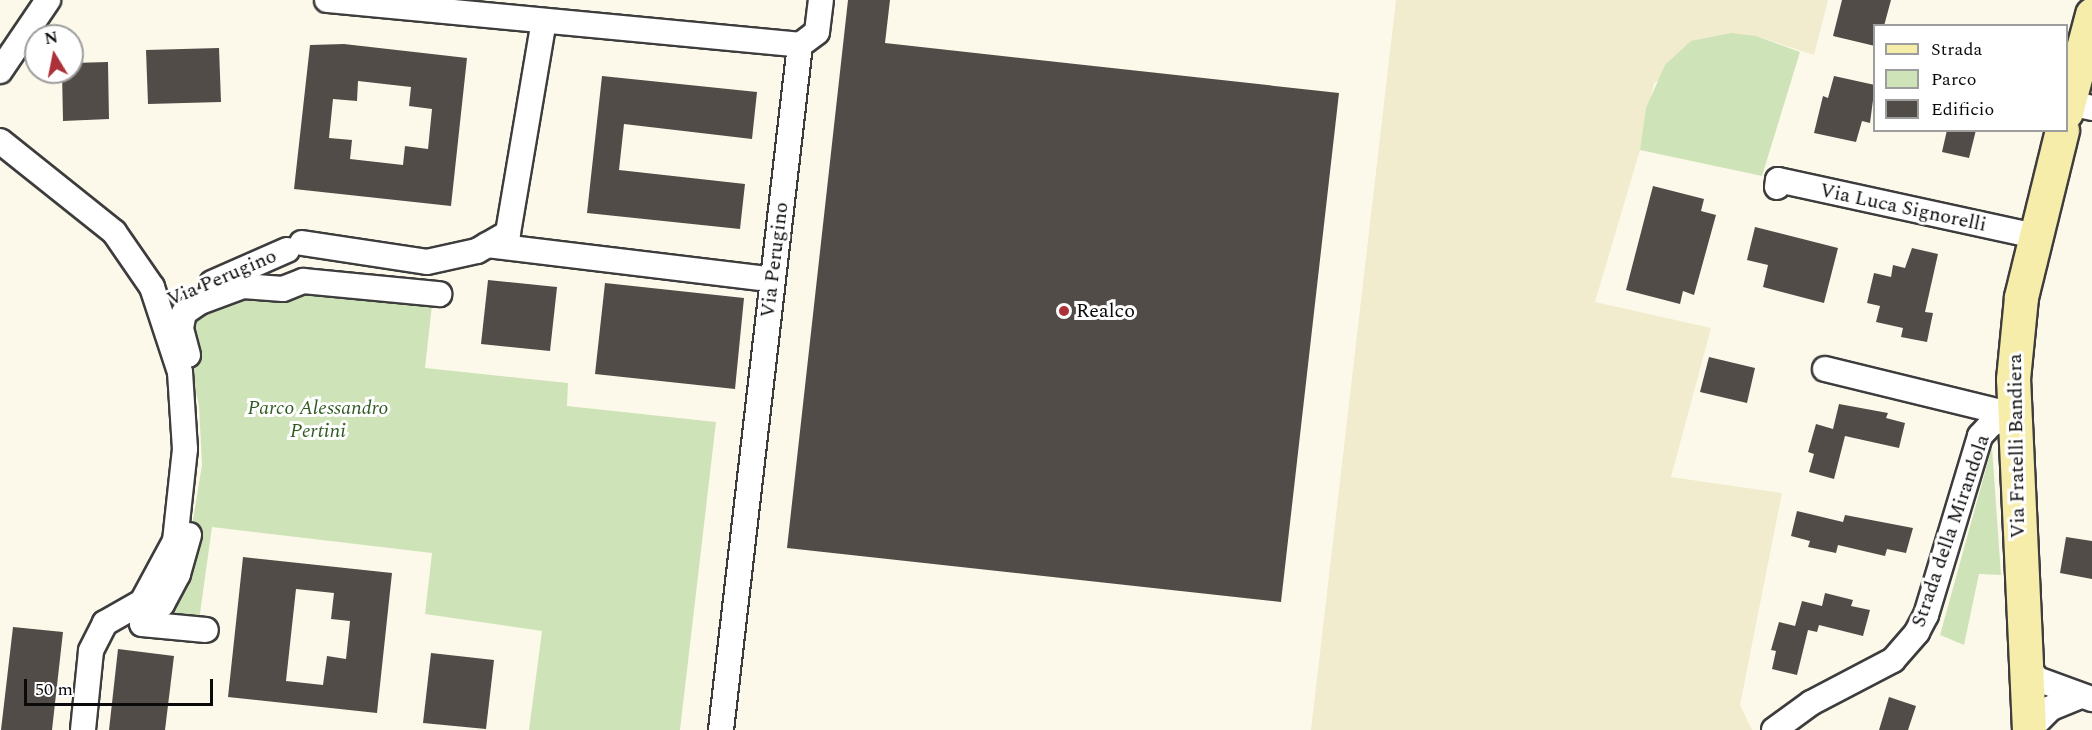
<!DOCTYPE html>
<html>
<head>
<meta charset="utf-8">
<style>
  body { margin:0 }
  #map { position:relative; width:2092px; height:730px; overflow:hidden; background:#fdf9ea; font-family:Spectral,serif }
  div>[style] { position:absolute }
  .farmland>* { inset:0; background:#f0eccd }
  .green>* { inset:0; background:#cfe3b8 }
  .building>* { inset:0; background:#524c48 }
  .roads { filter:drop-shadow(2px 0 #3d3d3d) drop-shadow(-2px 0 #3d3d3d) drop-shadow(0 2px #3d3d3d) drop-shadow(0 -2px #3d3d3d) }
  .street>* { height:24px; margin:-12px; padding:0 12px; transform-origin:12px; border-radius:12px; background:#fff }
  .secondary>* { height:33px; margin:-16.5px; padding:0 16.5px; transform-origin:16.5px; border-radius:16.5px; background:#f7edab }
  .dots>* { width:16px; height:16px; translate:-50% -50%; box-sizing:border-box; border:3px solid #fff; border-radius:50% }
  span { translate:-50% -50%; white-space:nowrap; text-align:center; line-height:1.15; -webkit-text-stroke:6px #fff; paint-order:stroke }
  .street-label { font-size:20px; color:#0a0a0a }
  .poi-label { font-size:20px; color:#0a0a0a }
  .left { translate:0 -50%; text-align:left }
  .park-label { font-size:20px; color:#2f5b22; font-style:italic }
  .legend { position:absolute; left:1873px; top:24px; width:195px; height:108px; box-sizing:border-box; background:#fff; border:2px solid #9d9d9d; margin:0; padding:8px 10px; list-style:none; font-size:18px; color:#0a0a0a }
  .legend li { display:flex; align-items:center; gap:12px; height:30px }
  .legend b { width:30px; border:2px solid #9d9d9d }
  .north { position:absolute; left:24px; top:24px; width:60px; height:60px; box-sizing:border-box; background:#fff; border:2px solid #9d9d9d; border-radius:50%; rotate:350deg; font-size:16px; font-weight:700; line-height:24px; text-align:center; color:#0a0a0a }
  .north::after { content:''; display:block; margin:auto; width:21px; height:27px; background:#ac3139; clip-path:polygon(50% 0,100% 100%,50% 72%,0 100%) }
  .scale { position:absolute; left:24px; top:679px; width:189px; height:27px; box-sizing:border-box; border:3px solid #0a0a0a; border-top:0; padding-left:8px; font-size:18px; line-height:21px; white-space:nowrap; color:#0a0a0a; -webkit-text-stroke:4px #fff; paint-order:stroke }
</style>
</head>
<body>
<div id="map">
  <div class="farmland">
    <i style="clip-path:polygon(1396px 0,1828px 0,1814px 55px,1756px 36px,1654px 83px,1640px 150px,1595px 302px,1711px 328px,1671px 477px,1782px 493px,1740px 705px,1752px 730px,1311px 730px)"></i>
  </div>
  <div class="green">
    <i style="clip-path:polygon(1731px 33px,1756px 36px,1800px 52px,1762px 176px,1640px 150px,1646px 108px,1665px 65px,1691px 41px)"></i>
    <i style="clip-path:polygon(306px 285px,433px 296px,425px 368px,568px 383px,567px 406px,716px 422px,680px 730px,529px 730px,542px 631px,425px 614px,432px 553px,212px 527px,198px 628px,144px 623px,190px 538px,202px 465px,199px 406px,182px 330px,202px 304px)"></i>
    <i style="clip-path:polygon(1992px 447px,2001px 575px,1979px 574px,1964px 645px,1940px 635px)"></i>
  </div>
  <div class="building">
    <i style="clip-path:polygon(848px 0,890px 0,885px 43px,1339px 93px,1281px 602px,787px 548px)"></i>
    <i style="clip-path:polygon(1842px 0,1891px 0,1884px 26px,1875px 26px,1875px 46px,1833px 36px)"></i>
    <i style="clip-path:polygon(evenodd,344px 44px,467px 58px,451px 206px,294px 189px,310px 45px,344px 44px,358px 81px,411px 87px,409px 106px,432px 109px,428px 149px,405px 146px,403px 165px,350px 159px,352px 140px,329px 138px,333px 99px,357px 101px,358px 81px)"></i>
    <i style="clip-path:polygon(219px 48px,221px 102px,148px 104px,146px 50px)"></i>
    <i style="clip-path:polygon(108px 62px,109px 119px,63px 121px,62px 72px,72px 72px,72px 63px)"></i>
    <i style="clip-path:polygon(602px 76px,757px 92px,752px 139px,624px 124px,619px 170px,745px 184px,740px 229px,587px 213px)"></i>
    <i style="clip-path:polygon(1834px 76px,1875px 85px,1870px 123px,1862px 121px,1856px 142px,1814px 133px,1823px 96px,1828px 98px)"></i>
    <i style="clip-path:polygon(1947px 130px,1976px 130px,1969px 158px,1942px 152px)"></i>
    <i style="clip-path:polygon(1653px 186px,1704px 199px,1701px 211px,1716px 215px,1694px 295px,1683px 291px,1680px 304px,1626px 290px)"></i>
    <i style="clip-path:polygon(1755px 227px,1838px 248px,1824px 303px,1763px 287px,1768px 265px,1747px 260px)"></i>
    <i style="clip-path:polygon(1912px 248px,1938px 254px,1925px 312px,1933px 313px,1927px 342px,1901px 337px,1903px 328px,1876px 322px,1880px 306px,1867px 303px,1874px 273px,1891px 277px,1893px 265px,1905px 268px)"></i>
    <i style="clip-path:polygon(488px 280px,557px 287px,550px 351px,481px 344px)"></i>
    <i style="clip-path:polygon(605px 283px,744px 298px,735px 389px,595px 374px)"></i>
    <i style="clip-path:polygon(1709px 357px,1755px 368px,1747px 403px,1700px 392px)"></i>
    <i style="clip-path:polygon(1839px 404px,1888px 413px,1886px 418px,1905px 423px,1899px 448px,1845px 436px,1834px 479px,1809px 472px,1814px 454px,1808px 452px,1816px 424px,1833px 429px)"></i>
    <i style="clip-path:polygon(1797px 511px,1843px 522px,1845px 515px,1913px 528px,1906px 553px,1887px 549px,1885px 556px,1838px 545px,1836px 553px,1808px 547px,1810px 541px,1791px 536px)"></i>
    <i style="clip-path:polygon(2066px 537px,2092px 541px,2092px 579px,2060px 573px)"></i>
    <i style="clip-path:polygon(evenodd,243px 557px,392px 573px,377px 713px,228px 697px,243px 557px,296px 589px,334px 593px,331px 619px,350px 621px,346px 659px,327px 656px,323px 685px,286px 681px,296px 589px)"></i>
    <i style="clip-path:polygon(1825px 593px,1853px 600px,1851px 606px,1870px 610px,1863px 636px,1819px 625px,1817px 632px,1808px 630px,1797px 675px,1772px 669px,1776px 651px,1771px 650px,1779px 622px,1795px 626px,1802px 601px,1822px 606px)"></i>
    <i style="clip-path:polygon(13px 627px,63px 632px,52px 730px,1px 730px)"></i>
    <i style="clip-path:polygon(118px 649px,174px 656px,165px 730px,109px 730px)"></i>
    <i style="clip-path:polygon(431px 653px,494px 660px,486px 729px,423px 723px)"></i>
    <i style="clip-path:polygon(1889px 697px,1916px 706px,1908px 730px,1879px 730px)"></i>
  </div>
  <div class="roads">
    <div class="street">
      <i style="left:327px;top:0;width:475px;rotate:5.4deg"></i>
      <i style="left:800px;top:45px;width:690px;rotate:96.58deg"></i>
      <i style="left:800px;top:45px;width:21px;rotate:-37deg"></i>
      <i style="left:817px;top:32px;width:32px;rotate:-83deg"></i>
      <i style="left:0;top:71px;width:86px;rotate:-55.9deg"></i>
      <i style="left:2069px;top:103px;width:24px;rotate:12deg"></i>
      <i style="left:0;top:141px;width:146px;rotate:38.6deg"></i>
      <i style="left:114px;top:232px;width:67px;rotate:55.4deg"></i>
      <i style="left:152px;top:287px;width:89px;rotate:71.8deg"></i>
      <i style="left:180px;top:372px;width:77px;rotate:86.3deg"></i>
      <i style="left:185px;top:449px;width:93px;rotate:96.2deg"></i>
      <i style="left:175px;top:541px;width:69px;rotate:118.4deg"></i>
      <i style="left:142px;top:602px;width:43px;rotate:150.4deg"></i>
      <i style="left:105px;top:623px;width:31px;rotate:117deg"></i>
      <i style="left:91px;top:651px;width:79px;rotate:95.8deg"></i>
      <i style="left:1777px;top:187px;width:7px;rotate:-82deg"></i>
      <i style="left:1778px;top:180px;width:262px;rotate:12.3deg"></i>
      <i style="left:302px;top:243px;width:126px;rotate:8.6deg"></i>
      <i style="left:427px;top:262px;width:51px;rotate:-12.4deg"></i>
      <i style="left:477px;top:251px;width:36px;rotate:-30deg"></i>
      <i style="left:508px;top:233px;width:215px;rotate:-80.4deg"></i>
      <i style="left:487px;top:245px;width:274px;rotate:6.9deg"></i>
      <i style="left:212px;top:283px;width:82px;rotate:-23.7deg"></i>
      <i style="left:188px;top:355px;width:28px;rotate:-105deg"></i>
      <i style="left:181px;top:328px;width:15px;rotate:-79deg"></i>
      <i style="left:184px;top:313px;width:19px;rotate:-35deg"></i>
      <i style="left:200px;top:302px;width:46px;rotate:-20.4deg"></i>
      <i style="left:243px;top:286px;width:40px;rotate:4.3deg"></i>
      <i style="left:283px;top:289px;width:22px;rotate:-22deg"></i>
      <i style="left:303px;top:281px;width:137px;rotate:5.5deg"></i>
      <i style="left:1825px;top:369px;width:194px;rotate:13.7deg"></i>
      <i style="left:189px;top:535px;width:41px;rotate:105.8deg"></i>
      <i style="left:178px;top:574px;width:34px;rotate:118deg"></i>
      <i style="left:162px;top:604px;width:28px;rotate:135deg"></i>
      <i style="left:142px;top:624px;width:64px;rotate:5.4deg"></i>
      <i style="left:2025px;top:663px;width:20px;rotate:53deg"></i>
      <i style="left:2037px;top:679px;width:59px;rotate:20deg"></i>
      <i style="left:1774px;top:730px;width:46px;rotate:-36.1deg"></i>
      <i style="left:1811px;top:703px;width:93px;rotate:-27.7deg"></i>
      <i style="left:1893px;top:660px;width:37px;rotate:-49deg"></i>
      <i style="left:1917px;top:632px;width:19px;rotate:-62deg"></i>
      <i style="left:1926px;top:615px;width:187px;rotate:-73.2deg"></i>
      <i style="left:1980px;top:436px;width:16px;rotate:-47deg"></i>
      <i style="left:1991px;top:424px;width:24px;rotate:-22deg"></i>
      <i style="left:2029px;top:730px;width:31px;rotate:-45deg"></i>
      <i style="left:2051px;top:708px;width:31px;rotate:-22deg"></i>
    </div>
    <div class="secondary">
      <i style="left:2066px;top:112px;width:101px;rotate:-75.1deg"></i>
      <i style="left:2029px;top:730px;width:351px;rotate:-92.6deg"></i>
      <i style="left:2013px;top:379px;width:82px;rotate:-84.4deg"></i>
      <i style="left:2021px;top:297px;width:172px;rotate:-76.2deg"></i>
    </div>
  </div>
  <div class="dots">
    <i style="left:1064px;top:311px;background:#ac3139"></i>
  </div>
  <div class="street-label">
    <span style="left:1903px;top:208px;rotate:12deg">Via Luca Signorelli</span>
    <span style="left:775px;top:260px;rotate:-83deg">Via Perugino</span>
    <span style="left:222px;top:278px;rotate:-23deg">Via Perugino</span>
    <span style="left:2017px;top:446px;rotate:-91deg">Via Fratelli Bandiera</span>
    <span style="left:1951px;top:531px;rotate:-71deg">Strada della Mirandola</span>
  </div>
  <div class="poi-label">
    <span class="left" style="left:1076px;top:311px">Realco</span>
  </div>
  <div class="park-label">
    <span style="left:318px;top:420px">Parco Alessandro<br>Pertini</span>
  </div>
  <ul class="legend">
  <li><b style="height:8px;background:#f7edab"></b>Strada</li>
  <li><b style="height:16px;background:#cfe3b8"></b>Parco</li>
  <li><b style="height:16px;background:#524c48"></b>Edificio</li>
  </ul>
  <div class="north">N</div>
  <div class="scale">50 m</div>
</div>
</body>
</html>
